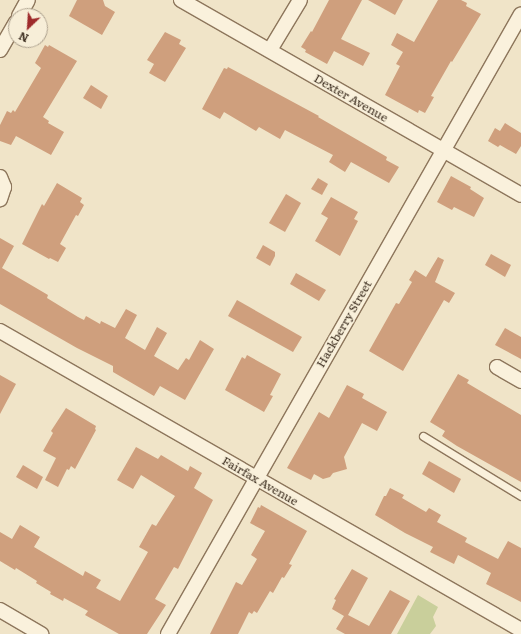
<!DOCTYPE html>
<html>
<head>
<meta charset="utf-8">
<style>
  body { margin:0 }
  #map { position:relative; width:521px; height:634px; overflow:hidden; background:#f0e4c8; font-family:Literata,serif }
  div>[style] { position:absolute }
  .green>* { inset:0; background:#c9cf9b }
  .building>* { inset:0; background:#cf9f7d }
  .roads { filter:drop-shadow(1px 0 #8d765c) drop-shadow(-1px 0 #8d765c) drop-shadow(0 1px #8d765c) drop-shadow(0 -1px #8d765c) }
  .service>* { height:7px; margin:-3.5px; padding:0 3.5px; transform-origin:3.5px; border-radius:3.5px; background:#faf1dc }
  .minor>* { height:14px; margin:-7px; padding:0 7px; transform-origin:7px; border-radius:7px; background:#faf1dc }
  span { translate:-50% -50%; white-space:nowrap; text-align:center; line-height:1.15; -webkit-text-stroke:3px #f7eed8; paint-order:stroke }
  .street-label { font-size:12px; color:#3d2e20 }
  .north { position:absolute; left:8px; top:8px; width:40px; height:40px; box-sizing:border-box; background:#f7eed8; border:1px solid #ada18e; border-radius:50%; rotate:205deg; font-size:11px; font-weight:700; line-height:16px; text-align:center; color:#3d2e20 }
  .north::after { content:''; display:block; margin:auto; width:14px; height:18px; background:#9e2a2b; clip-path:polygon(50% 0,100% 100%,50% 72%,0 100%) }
</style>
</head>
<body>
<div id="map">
  <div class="green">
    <i style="clip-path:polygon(418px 595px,438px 607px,433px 617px,436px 626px,430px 634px,397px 634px)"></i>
  </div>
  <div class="building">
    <i style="clip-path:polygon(77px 0,103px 0,105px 6px,115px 12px,102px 35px,69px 16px)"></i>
    <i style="clip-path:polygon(329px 0,362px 0,341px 39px,370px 53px,363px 66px,334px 51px,327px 64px,305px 52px,306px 50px,301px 47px,311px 31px,312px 32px)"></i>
    <i style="clip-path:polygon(368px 0,403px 0,395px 15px)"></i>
    <i style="clip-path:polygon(438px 0,461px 0,467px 3px,466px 6px,481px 14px,452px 62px,451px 61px,431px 96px,434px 97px,425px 113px,419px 110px,418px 113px,385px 95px,400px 66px,396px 64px,403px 52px,391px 45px,397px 33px,414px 42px)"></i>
    <i style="clip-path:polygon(165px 32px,181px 40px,179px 44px,186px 48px,165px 82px,149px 73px,154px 64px,147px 60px)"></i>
    <i style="clip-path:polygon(45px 45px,48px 47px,49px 45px,77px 61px,43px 117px,49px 121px,48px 123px,64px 132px,51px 155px,16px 136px,11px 145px,0 141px,0 125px,7px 111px,11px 113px,13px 110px,15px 112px,41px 68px,35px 63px)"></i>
    <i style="clip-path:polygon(228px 67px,319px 116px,318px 117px,387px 157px,386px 160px,399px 167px,389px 183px,351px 162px,345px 172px,329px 162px,333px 155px,285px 130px,280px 139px,259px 127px,256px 131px,224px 112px,220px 119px,202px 109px,224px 68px,227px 69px)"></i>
    <i style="clip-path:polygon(91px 85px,108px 96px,101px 109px,83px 98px)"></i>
    <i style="clip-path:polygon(505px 123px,521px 133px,521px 146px,516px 154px,500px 145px,498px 147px,488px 141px,495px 128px,500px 131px)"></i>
    <i style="clip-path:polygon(451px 176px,471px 187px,470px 189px,484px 198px,474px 217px,454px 207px,452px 210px,437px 202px)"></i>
    <i style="clip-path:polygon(318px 178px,328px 184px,322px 195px,311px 189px)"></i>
    <i style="clip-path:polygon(57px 183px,82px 198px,80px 202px,84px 205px,78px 216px,76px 215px,60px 244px,66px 248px,58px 262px,50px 258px,49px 259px,22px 244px,42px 204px,44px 206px)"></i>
    <i style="clip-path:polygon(286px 194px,301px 203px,285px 232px,269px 223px)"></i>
    <i style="clip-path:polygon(331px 197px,358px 212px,354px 219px,358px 221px,340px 256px,315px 241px,328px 218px,321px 214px)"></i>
    <i style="clip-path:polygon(0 238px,14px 246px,2px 268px,48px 295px,47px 298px,78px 317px,84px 320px,86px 316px,100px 324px,101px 321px,115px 328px,126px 309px,137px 315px,125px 338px,145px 350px,157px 327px,167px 333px,154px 356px,178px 370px,186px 358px,189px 360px,200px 340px,214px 349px,185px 400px,160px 386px,154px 396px,113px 372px,113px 366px,77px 348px,0 304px)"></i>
    <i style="clip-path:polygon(263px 245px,275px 252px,275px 256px,270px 266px,256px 258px)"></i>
    <i style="clip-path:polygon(491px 254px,511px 265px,505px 277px,485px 265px)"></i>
    <i style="clip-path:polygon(438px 257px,444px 260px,435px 282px,455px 293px,449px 303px,444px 300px,403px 371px,369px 351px,396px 303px,399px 304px,412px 282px,409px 280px,415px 270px,426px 277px)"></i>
    <i style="clip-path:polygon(296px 273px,326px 290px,319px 301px,290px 284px)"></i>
    <i style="clip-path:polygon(237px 300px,302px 337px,293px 352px,228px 316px)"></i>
    <i style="clip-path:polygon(505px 328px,521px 337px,521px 359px,495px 345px)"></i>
    <i style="clip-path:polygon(247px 355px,281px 374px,270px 395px,273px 396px,264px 412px,225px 390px,242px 357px,245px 359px)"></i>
    <i style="clip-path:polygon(458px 374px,469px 380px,467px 383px,521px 415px,521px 482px,457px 446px,442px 436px,445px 431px,430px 422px)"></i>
    <i style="clip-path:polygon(0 375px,16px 384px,0 414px)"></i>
    <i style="clip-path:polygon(347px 385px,364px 394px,362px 398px,387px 412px,377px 431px,362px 423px,344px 457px,347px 469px,333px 473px,330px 477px,323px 479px,314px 474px,311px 480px,287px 468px,319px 412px,329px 418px)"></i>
    <i style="clip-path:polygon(66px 408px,96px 426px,95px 429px,96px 430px,75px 469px,71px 466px,69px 470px,67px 469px,58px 487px,45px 480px,56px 458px,43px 451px,53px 433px,51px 431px)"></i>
    <i style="clip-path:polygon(136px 447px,158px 459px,161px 455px,188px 471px,190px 466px,202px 473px,194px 488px,213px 500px,178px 569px,174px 567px,155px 599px,166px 605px,147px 634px,119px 634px,85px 615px,88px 611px,64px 598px,63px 601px,50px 594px,51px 592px,36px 583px,37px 581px,16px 568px,15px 570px,0 561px,0 532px,12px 539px,20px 525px,40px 537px,34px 547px,83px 576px,85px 571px,101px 580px,96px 588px,120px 601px,148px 552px,139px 547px,152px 524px,156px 526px,175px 496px,141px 475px,133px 489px,117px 480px)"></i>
    <i style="clip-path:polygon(429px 461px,461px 479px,454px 493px,422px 474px)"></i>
    <i style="clip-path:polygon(23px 465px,43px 477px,37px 489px,16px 477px)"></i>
    <i style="clip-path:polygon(390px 488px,404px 495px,402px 498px,426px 512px,429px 508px,441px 515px,437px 522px,467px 538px,465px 542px,498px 559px,508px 541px,521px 548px,521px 602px,486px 584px,491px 573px,458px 555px,454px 564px,430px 552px,433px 547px,405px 533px,375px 515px,384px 496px,386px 496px)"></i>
    <i style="clip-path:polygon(261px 505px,307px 531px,289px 564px,292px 565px,284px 578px,282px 577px,273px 593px,270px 591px,257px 613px,254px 611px,252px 614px,249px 612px,238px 634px,210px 634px,236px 582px,242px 585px,257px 559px,251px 555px,265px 531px,250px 523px,258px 507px,260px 508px)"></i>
    <i style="clip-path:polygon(352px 569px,368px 578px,348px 615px,369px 626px,390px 590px,410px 601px,391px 634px,345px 634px,336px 629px,344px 616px,332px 609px,336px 600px,334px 599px)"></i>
  </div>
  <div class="roads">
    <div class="service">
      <i style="left:423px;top:436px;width:115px;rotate:31.5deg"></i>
    </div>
    <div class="minor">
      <i style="left:181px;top:0;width:392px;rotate:29.8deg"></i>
      <i style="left:19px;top:16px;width:18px;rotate:-61deg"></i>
      <i style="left:0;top:50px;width:32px;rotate:-60deg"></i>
      <i style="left:270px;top:50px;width:58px;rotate:-59deg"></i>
      <i style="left:0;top:177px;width:11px;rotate:68deg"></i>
      <i style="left:4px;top:187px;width:13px;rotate:108deg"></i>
      <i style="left:0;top:331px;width:601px;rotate:29.85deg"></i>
      <i style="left:497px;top:367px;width:28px;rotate:30deg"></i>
      <i style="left:0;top:610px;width:48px;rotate:30.3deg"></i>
      <i style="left:168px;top:634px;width:713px;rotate:-60.34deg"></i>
    </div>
  </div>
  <div class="street-label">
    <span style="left:351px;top:98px;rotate:30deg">Dexter Avenue</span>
    <span style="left:344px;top:324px;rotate:-60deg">Hackberry Street</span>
    <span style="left:260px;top:481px;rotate:30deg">Fairfax Avenue</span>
  </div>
  <div class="north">N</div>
</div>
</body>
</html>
